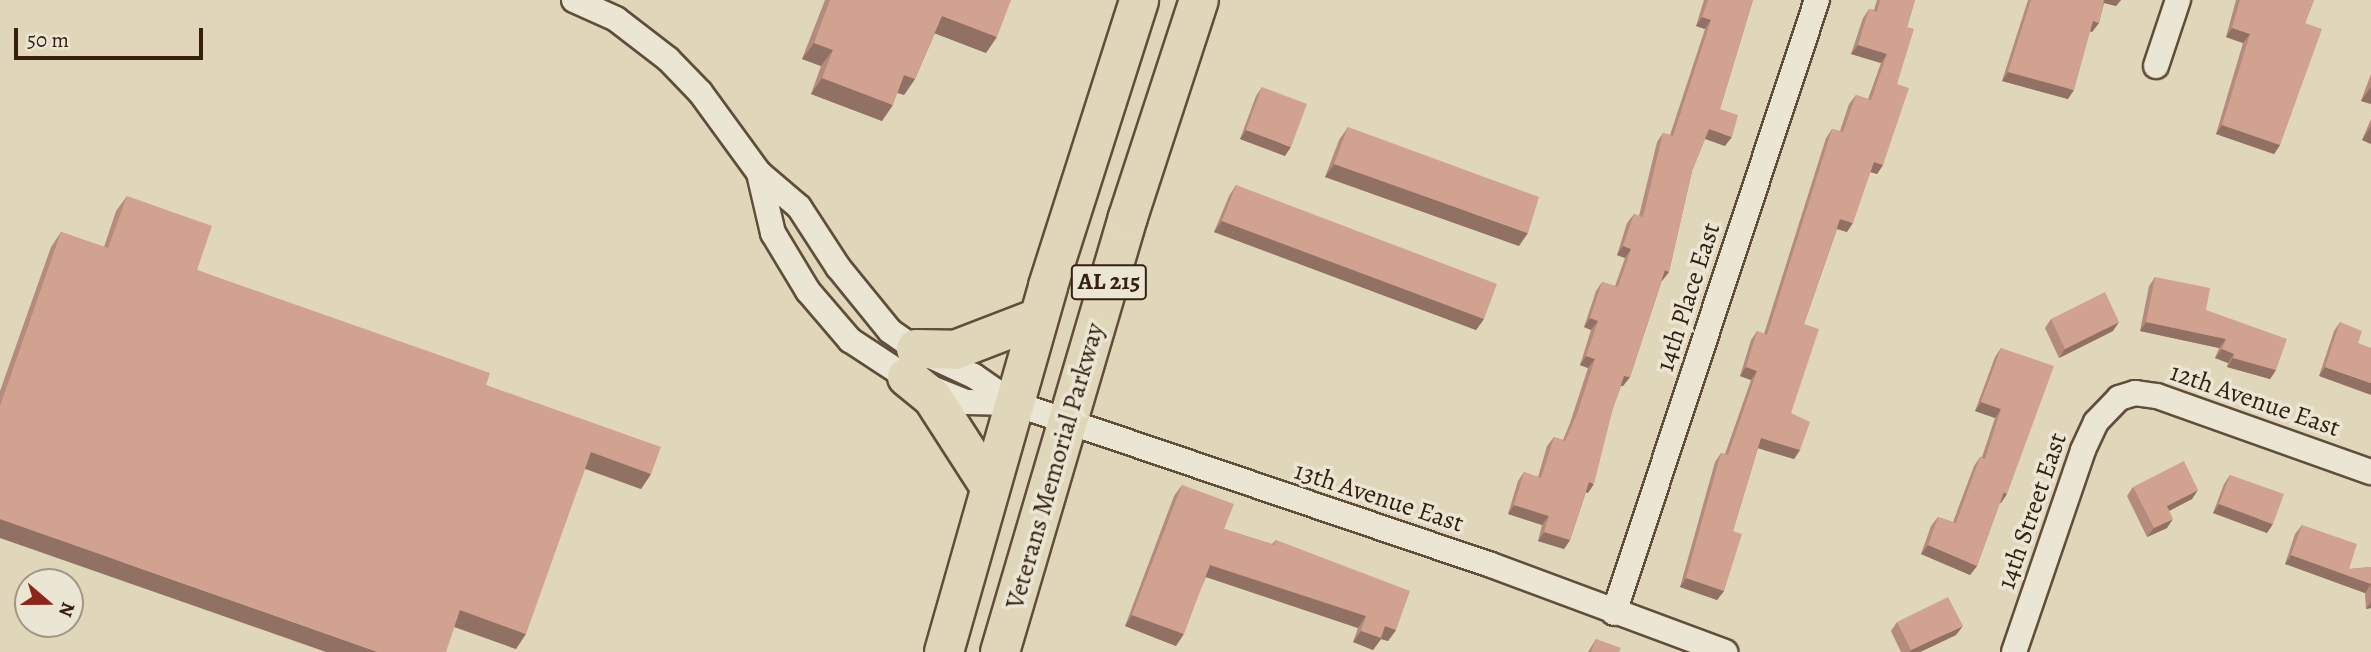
<!DOCTYPE html>
<html>
<head>
<meta charset="utf-8">
<style>
  body { margin:0 }
  #map { position:relative; width:2371px; height:652px; overflow:hidden; background:#e0d7bb; font-family:Alegreya,serif }
  div>[style] { position:absolute }
  .roads { filter:drop-shadow(2px 0 #604e3b) drop-shadow(-2px 0 #604e3b) drop-shadow(0 2px #604e3b) drop-shadow(0 -2px #604e3b) }
  .street>* { height:24px; margin:-12px; padding:0 12px; transform-origin:12px; border-radius:12px; background:#ebe5d3 }
  .primary>* { height:38px; margin:-19px; padding:0 19px; transform-origin:19px; border-radius:19px; background:#e0d7bb }
  .wall>* { inset:0; background:#b48b7c }
  .shaded-wall>* { inset:0; background:#927165 }
  .building>* { inset:0; background:#d1a290 }
  span { translate:-50% -50%; white-space:nowrap; text-align:center; line-height:1.15; -webkit-text-stroke:7px #ebe5d3; paint-order:stroke }
  .shield-label span { padding:2px 5px; background:#ebe5d3; border:2px solid; border-radius:5px; -webkit-text-stroke-width:0 }
  .shield-label { font-size:24px; color:#362010; font-weight:700 }
  .street-label { font-size:26px; color:#362010 }
  .north { position:absolute; left:14px; top:568px; width:70px; height:70px; box-sizing:border-box; background:#ebe5d3; border:2px solid #a39685; border-radius:50%; rotate:110deg; font-size:19px; font-weight:700; line-height:28px; text-align:center; color:#362010 }
  .north::after { content:''; display:block; margin:auto; width:24px; height:32px; background:#8f2418; clip-path:polygon(50% 0,100% 100%,50% 72%,0 100%) }
  .scale { position:absolute; left:14px; top:28px; width:189px; height:32px; box-sizing:border-box; border:4px solid #362010; border-top:0; padding-left:9px; font-size:21px; line-height:24px; white-space:nowrap; color:#362010; -webkit-text-stroke:5px #ebe5d3; paint-order:stroke }
</style>
</head>
<body>
<div id="map">
  <div class="roads">
    <div class="street">
      <i style="left:574px;top:0;width:46px;rotate:24.3deg"></i>
      <i style="left:616px;top:19px;width:66px;rotate:37.6deg"></i>
      <i style="left:668px;top:59px;width:46px;rotate:45.9deg"></i>
      <i style="left:700px;top:92px;width:100px;rotate:53.9deg"></i>
      <i style="left:759px;top:173px;width:52px;rotate:40.4deg"></i>
      <i style="left:799px;top:207px;width:72px;rotate:57deg"></i>
      <i style="left:838px;top:267px;width:82px;rotate:50.9deg"></i>
      <i style="left:890px;top:331px;width:32px;rotate:35deg"></i>
      <i style="left:916px;top:349px;width:64px;rotate:25deg"></i>
      <i style="left:974px;top:376px;width:47px;rotate:34.7deg"></i>
      <i style="left:1013px;top:403px;width:505px;rotate:18.72deg"></i>
      <i style="left:1491px;top:565px;width:250px;rotate:20.4deg"></i>
      <i style="left:2156px;top:66px;width:70px;rotate:-71.6deg"></i>
      <i style="left:759px;top:173px;width:62px;rotate:76.9deg"></i>
      <i style="left:773px;top:233px;width:68px;rotate:58.9deg"></i>
      <i style="left:808px;top:291px;width:65px;rotate:49.4deg"></i>
      <i style="left:850px;top:340px;width:73px;rotate:33.3deg"></i>
      <i style="left:911px;top:380px;width:59px;rotate:21.8deg"></i>
      <i style="left:966px;top:402px;width:47px;rotate:1.2deg"></i>
      <i style="left:1614px;top:613px;width:646px;rotate:-71.68deg"></i>
      <i style="left:2014px;top:652px;width:213px;rotate:-71.1deg"></i>
      <i style="left:2083px;top:450px;width:31px;rotate:-65deg"></i>
      <i style="left:2096px;top:422px;width:33px;rotate:-46deg"></i>
      <i style="left:2119px;top:398px;width:17px;rotate:-17deg"></i>
      <i style="left:2135px;top:393px;width:22px;rotate:8deg"></i>
      <i style="left:2157px;top:396px;width:227px;rotate:19.6deg"></i>
    </div>
    <div class="primary">
      <i style="left:916px;top:349px;width:39px;rotate:1deg"></i>
      <i style="left:955px;top:350px;width:89px;rotate:-21.1deg"></i>
      <i style="left:907px;top:377px;width:32px;rotate:39deg"></i>
      <i style="left:932px;top:397px;width:107px;rotate:57.2deg"></i>
      <i style="left:944px;top:652px;width:380px;rotate:-74.1deg"></i>
      <i style="left:1048px;top:286px;width:300px;rotate:-72.3deg"></i>
      <i style="left:1000px;top:652px;width:453px;rotate:-73.6deg"></i>
      <i style="left:1128px;top:217px;width:228px;rotate:-71.9deg"></i>
    </div>
  </div>
  <div class="wall">
    <i style="clip-path:polygon(825px 0,1011px 0,986px 53px,935px 33px,915px 79px,904px 95px,897px 93px,882px 121px,811px 94px,821px 66px,802px 59px)"></i>
    <i style="clip-path:polygon(1704px 0,1753px 0,1720px 109px,1725px 146px,1705px 139px,1692px 171px,1669px 272px,1662px 280px,1630px 377px,1623px 386px,1621px 386px,1613px 408px,1588px 493px,1586px 492px,1570px 540px,1564px 549px,1538px 541px,1542px 525px,1508px 514px,1518px 481px,1524px 472px,1538px 477px,1547px 446px,1554px 437px,1563px 440px,1570px 423px,1588px 368px,1580px 365px,1591px 330px,1584px 327px,1596px 291px,1602px 282px,1615px 286px,1625px 258px,1617px 255px,1627px 223px,1634px 214px,1639px 216px,1657px 142px,1663px 133px,1670px 135px,1705px 29px,1696px 26px)"></i>
    <i style="clip-path:polygon(1877px 0,1915px 0,1907px 27px,1883px 165px,1877px 174px,1870px 172px,1847px 232px,1837px 229px,1804px 324px,1791px 413px,1800px 450px,1794px 459px,1758px 448px,1733px 531px,1724px 591px,1717px 600px,1680px 587px,1715px 462px,1721px 453px,1725px 454px,1751px 380px,1740px 376px,1751px 340px,1757px 331px,1764px 334px,1826px 138px,1832px 129px,1840px 131px,1849px 104px,1856px 95px,1868px 99px,1881px 63px,1851px 54px,1863px 18px,1869px 9px,1874px 10px)"></i>
    <i style="clip-path:polygon(2028px 0,2121px 0,2116px 6px,2104px 3px,2099px 23px,2092px 32px,2090px 31px,2068px 99px,2002px 81px)"></i>
    <i style="clip-path:polygon(2236px 0,2314px 0,2305px 23px,2280px 145px,2274px 154px,2216px 134px,2243px 43px,2226px 37px)"></i>
    <i style="clip-path:polygon(2371px 74px,2371px 104px,2361px 101px)"></i>
    <i style="clip-path:polygon(1262px 87px,1285px 156px,1240px 139px,1256px 96px)"></i>
    <i style="clip-path:polygon(2371px 119px,2371px 144px,2362px 140px)"></i>
    <i style="clip-path:polygon(1348px 127px,1519px 246px,1325px 177px,1339px 140px)"></i>
    <i style="clip-path:polygon(1236px 185px,1484px 319px,1476px 330px,1214px 232px,1229px 196px)"></i>
    <i style="clip-path:polygon(127px 196px,197px 270px,486px 385px,651px 474px,641px 489px,585px 469px,516px 649px,454px 627px,0 538px,0 391px,51px 247px,61px 232px,104px 247px,116px 211px)"></i>
    <i style="clip-path:polygon(2155px 277px,2206px 310px,2276px 370px,2270px 379px,2227px 367px,2228px 363px,2215px 358px,2219px 348px,2140px 331px,2149px 286px)"></i>
    <i style="clip-path:polygon(2051px 319px,2113px 331px,2059px 358px,2045px 328px)"></i>
    <i style="clip-path:polygon(2340px 322px,2358px 343px,2319px 376px,2334px 331px)"></i>
    <i style="clip-path:polygon(2001px 348px,2001px 503px,2000px 502px,1977px 566px,1970px 575px,1921px 554px,1931px 526px,1938px 517px,1953px 522px,1974px 466px,1980px 457px,1982px 457px,1995px 418px,1975px 411px,1995px 357px)"></i>
    <i style="clip-path:polygon(2230px 475px,2267px 533px,2213px 513px,2224px 484px)"></i>
    <i style="clip-path:polygon(1182px 485px,1224px 529px,1272px 544px,1276px 540px,1396px 630px,1388px 641px,1381px 639px,1373px 650px,1353px 642px,1358px 628px,1206px 577px,1176px 646px,1125px 626px,1174px 496px)"></i>
    <i style="clip-path:polygon(2133px 487px,2192px 499px,2169px 511px,2167px 528px,2147px 537px,2127px 496px)"></i>
    <i style="clip-path:polygon(2302px 525px,2349px 569px,2371px 567px,2371px 608px,2366px 609px,2365px 593px,2285px 564px,2295px 534px)"></i>
    <i style="clip-path:polygon(1897px 622px,1956px 635px,1920px 652px,1901px 652px,1891px 631px)"></i>
    <i style="clip-path:polygon(1596px 639px,1619px 652px,1588px 652px)"></i>
  </div>
  <div class="shaded-wall">
    <i style="clip-path:polygon(2101px 0,2121px 0,2116px 6px,2100px 2px)"></i>
    <i style="clip-path:polygon(942px 16px,997px 37px,986px 53px,931px 32px)"></i>
    <i style="clip-path:polygon(1702px 17px,1711px 20px,1705px 29px,1696px 26px)"></i>
    <i style="clip-path:polygon(2093px 21px,2099px 23px,2092px 32px,2086px 30px)"></i>
    <i style="clip-path:polygon(2232px 28px,2250px 34px,2243px 43px,2226px 37px)"></i>
    <i style="clip-path:polygon(814px 43px,833px 50px,821px 66px,802px 59px)"></i>
    <i style="clip-path:polygon(1858px 45px,1887px 54px,1881px 63px,1851px 54px)"></i>
    <i style="clip-path:polygon(2008px 72px,2074px 90px,2068px 99px,2002px 81px)"></i>
    <i style="clip-path:polygon(904px 75px,915px 79px,904px 95px,893px 91px)"></i>
    <i style="clip-path:polygon(822px 78px,893px 105px,882px 121px,811px 94px)"></i>
    <i style="clip-path:polygon(2371px 87px,2371px 104px,2361px 101px)"></i>
    <i style="clip-path:polygon(2222px 125px,2280px 145px,2274px 154px,2216px 134px)"></i>
    <i style="clip-path:polygon(2371px 126px,2371px 144px,2362px 140px)"></i>
    <i style="clip-path:polygon(1709px 129px,1732px 137px,1725px 146px,1703px 138px)"></i>
    <i style="clip-path:polygon(1246px 130px,1291px 147px,1285px 156px,1240px 139px)"></i>
    <i style="clip-path:polygon(1874px 162px,1883px 165px,1877px 174px,1867px 171px)"></i>
    <i style="clip-path:polygon(1334px 164px,1528px 233px,1519px 246px,1325px 177px)"></i>
    <i style="clip-path:polygon(1840px 219px,1853px 223px,1847px 232px,1834px 228px)"></i>
    <i style="clip-path:polygon(1222px 221px,1484px 319px,1476px 330px,1214px 232px)"></i>
    <i style="clip-path:polygon(1623px 246px,1631px 249px,1625px 258px,1617px 255px)"></i>
    <i style="clip-path:polygon(1665px 270px,1669px 272px,1662px 281px,1659px 279px)"></i>
    <i style="clip-path:polygon(1590px 318px,1598px 321px,1591px 330px,1584px 327px)"></i>
    <i style="clip-path:polygon(2119px 322px,2113px 331px,2059px 358px,2065px 349px)"></i>
    <i style="clip-path:polygon(2146px 322px,2226px 339px,2219px 348px,2140px 331px)"></i>
    <i style="clip-path:polygon(2222px 349px,2234px 354px,2228px 363px,2215px 358px)"></i>
    <i style="clip-path:polygon(1586px 356px,1595px 359px,1588px 368px,1580px 365px)"></i>
    <i style="clip-path:polygon(2233px 358px,2276px 370px,2270px 379px,2227px 367px)"></i>
    <i style="clip-path:polygon(1746px 367px,1757px 371px,1751px 380px,1740px 376px)"></i>
    <i style="clip-path:polygon(2325px 367px,2371px 383px,2371px 395px,2319px 376px)"></i>
    <i style="clip-path:polygon(1624px 376px,1630px 377px,1623px 386px,1618px 385px)"></i>
    <i style="clip-path:polygon(1981px 402px,2001px 409px,1995px 418px,1975px 411px)"></i>
    <i style="clip-path:polygon(1761px 438px,1800px 450px,1794px 459px,1754px 447px)"></i>
    <i style="clip-path:polygon(591px 452px,651px 474px,641px 489px,581px 467px)"></i>
    <i style="clip-path:polygon(1589px 482px,1594px 484px,1588px 493px,1582px 491px)"></i>
    <i style="clip-path:polygon(2198px 490px,2192px 499px,2161px 515px,2167px 506px)"></i>
    <i style="clip-path:polygon(2004px 492px,2007px 494px,2001px 503px,1997px 501px)"></i>
    <i style="clip-path:polygon(2219px 504px,2273px 524px,2267px 533px,2213px 513px)"></i>
    <i style="clip-path:polygon(1514px 505px,1549px 516px,1542px 525px,1508px 514px)"></i>
    <i style="clip-path:polygon(0 519px,378px 652px,326px 652px,0 538px)"></i>
    <i style="clip-path:polygon(2173px 519px,2167px 528px,2147px 537px,2154px 528px)"></i>
    <i style="clip-path:polygon(1544px 532px,1570px 540px,1564px 549px,1538px 541px)"></i>
    <i style="clip-path:polygon(1928px 545px,1977px 566px,1970px 575px,1921px 554px)"></i>
    <i style="clip-path:polygon(2291px 555px,2371px 584px,2365px 593px,2285px 564px)"></i>
    <i style="clip-path:polygon(1210px 565px,1366px 616px,1358px 628px,1203px 576px)"></i>
    <i style="clip-path:polygon(1686px 578px,1724px 591px,1717px 600px,1680px 587px)"></i>
    <i style="clip-path:polygon(2371px 602px,2371px 608px,2366px 609px)"></i>
    <i style="clip-path:polygon(460px 610px,526px 634px,516px 649px,449px 625px)"></i>
    <i style="clip-path:polygon(1132px 615px,1184px 634px,1176px 646px,1125px 626px)"></i>
    <i style="clip-path:polygon(1385px 626px,1396px 630px,1388px 641px,1381px 639px,1373px 650px,1353px 642px,1361px 631px)"></i>
    <i style="clip-path:polygon(1963px 626px,1956px 635px,1920px 652px,1910px 652px,1911px 650px)"></i>
  </div>
  <div class="building">
    <i style="clip-path:polygon(830px 0,1011px 0,997px 37px,942px 16px,915px 79px,904px 75px,893px 105px,822px 78px,833px 50px,814px 43px)"></i>
    <i style="clip-path:polygon(1708px 0,1753px 0,1720px 109px,1738px 115px,1732px 137px,1709px 129px,1692px 171px,1669px 272px,1665px 270px,1630px 377px,1624px 376px,1613px 408px,1594px 484px,1589px 482px,1570px 540px,1544px 532px,1549px 516px,1514px 505px,1524px 472px,1541px 478px,1554px 437px,1565px 441px,1577px 414px,1595px 359px,1586px 356px,1598px 321px,1590px 318px,1602px 282px,1618px 287px,1631px 249px,1623px 246px,1634px 214px,1643px 217px,1663px 133px,1673px 136px,1711px 20px,1702px 17px)"></i>
    <i style="clip-path:polygon(1880px 0,1915px 0,1907px 27px,1914px 29px,1897px 84px,1909px 88px,1883px 165px,1874px 162px,1853px 223px,1840px 219px,1804px 324px,1819px 329px,1791px 413px,1810px 422px,1800px 450px,1761px 438px,1733px 531px,1742px 534px,1724px 591px,1686px 578px,1721px 453px,1728px 455px,1757px 371px,1746px 367px,1757px 331px,1767px 335px,1832px 129px,1843px 132px,1856px 95px,1871px 100px,1887px 54px,1858px 45px,1869px 9px,1877px 12px)"></i>
    <i style="clip-path:polygon(2031px 0,2104px 0,2099px 23px,2093px 21px,2074px 90px,2008px 72px)"></i>
    <i style="clip-path:polygon(2240px 0,2314px 0,2305px 23px,2322px 29px,2280px 145px,2222px 125px,2250px 34px,2232px 28px)"></i>
    <i style="clip-path:polygon(1262px 87px,1307px 104px,1291px 147px,1246px 130px)"></i>
    <i style="clip-path:polygon(1348px 127px,1539px 197px,1528px 233px,1334px 164px)"></i>
    <i style="clip-path:polygon(1236px 185px,1497px 284px,1484px 319px,1222px 221px)"></i>
    <i style="clip-path:polygon(127px 196px,212px 226px,197px 270px,490px 373px,486px 385px,661px 447px,651px 474px,591px 452px,526px 634px,460px 610px,446px 652px,378px 652px,0 519px,0 406px,61px 232px,108px 248px)"></i>
    <i style="clip-path:polygon(2155px 277px,2210px 288px,2206px 310px,2287px 339px,2276px 370px,2233px 358px,2234px 354px,2222px 349px,2226px 339px,2146px 322px)"></i>
    <i style="clip-path:polygon(2105px 292px,2119px 322px,2065px 349px,2051px 319px)"></i>
    <i style="clip-path:polygon(2340px 322px,2362px 331px,2358px 343px,2371px 348px,2371px 383px,2325px 367px)"></i>
    <i style="clip-path:polygon(2001px 348px,2054px 366px,2007px 494px,2004px 492px,1977px 566px,1928px 545px,1938px 517px,1956px 523px,1980px 457px,1985px 459px,2001px 409px,1981px 402px)"></i>
    <i style="clip-path:polygon(2184px 461px,2198px 490px,2167px 506px,2173px 519px,2154px 528px,2133px 487px)"></i>
    <i style="clip-path:polygon(2230px 475px,2284px 494px,2273px 524px,2219px 504px)"></i>
    <i style="clip-path:polygon(1182px 485px,1234px 504px,1224px 529px,1274px 545px,1276px 540px,1410px 591px,1396px 630px,1385px 626px,1381px 638px,1361px 631px,1366px 616px,1210px 565px,1184px 634px,1132px 615px)"></i>
    <i style="clip-path:polygon(2302px 525px,2357px 544px,2349px 569px,2371px 567px,2371px 584px,2291px 555px)"></i>
    <i style="clip-path:polygon(1948px 597px,1963px 626px,1911px 650px,1897px 622px)"></i>
    <i style="clip-path:polygon(1596px 639px,1621px 648px,1619px 652px,1591px 652px)"></i>
  </div>
  <div class="shield-label">
    <span style="left:1109px;top:282px">AL 215</span>
  </div>
  <div class="street-label">
    <span style="left:1688px;top:297px;rotate:-72deg">14th Place East</span>
    <span style="left:2255px;top:400px;rotate:19deg">12th Avenue East</span>
    <span style="left:1055px;top:466px;rotate:-74deg">Veterans Memorial Parkway</span>
    <span style="left:1379px;top:497px;rotate:18deg">13th Avenue East</span>
    <span style="left:2032px;top:511px;rotate:-71deg">14th Street East</span>
  </div>
  <div class="north">N</div>
  <div class="scale">50 m</div>
</div>
</body>
</html>
